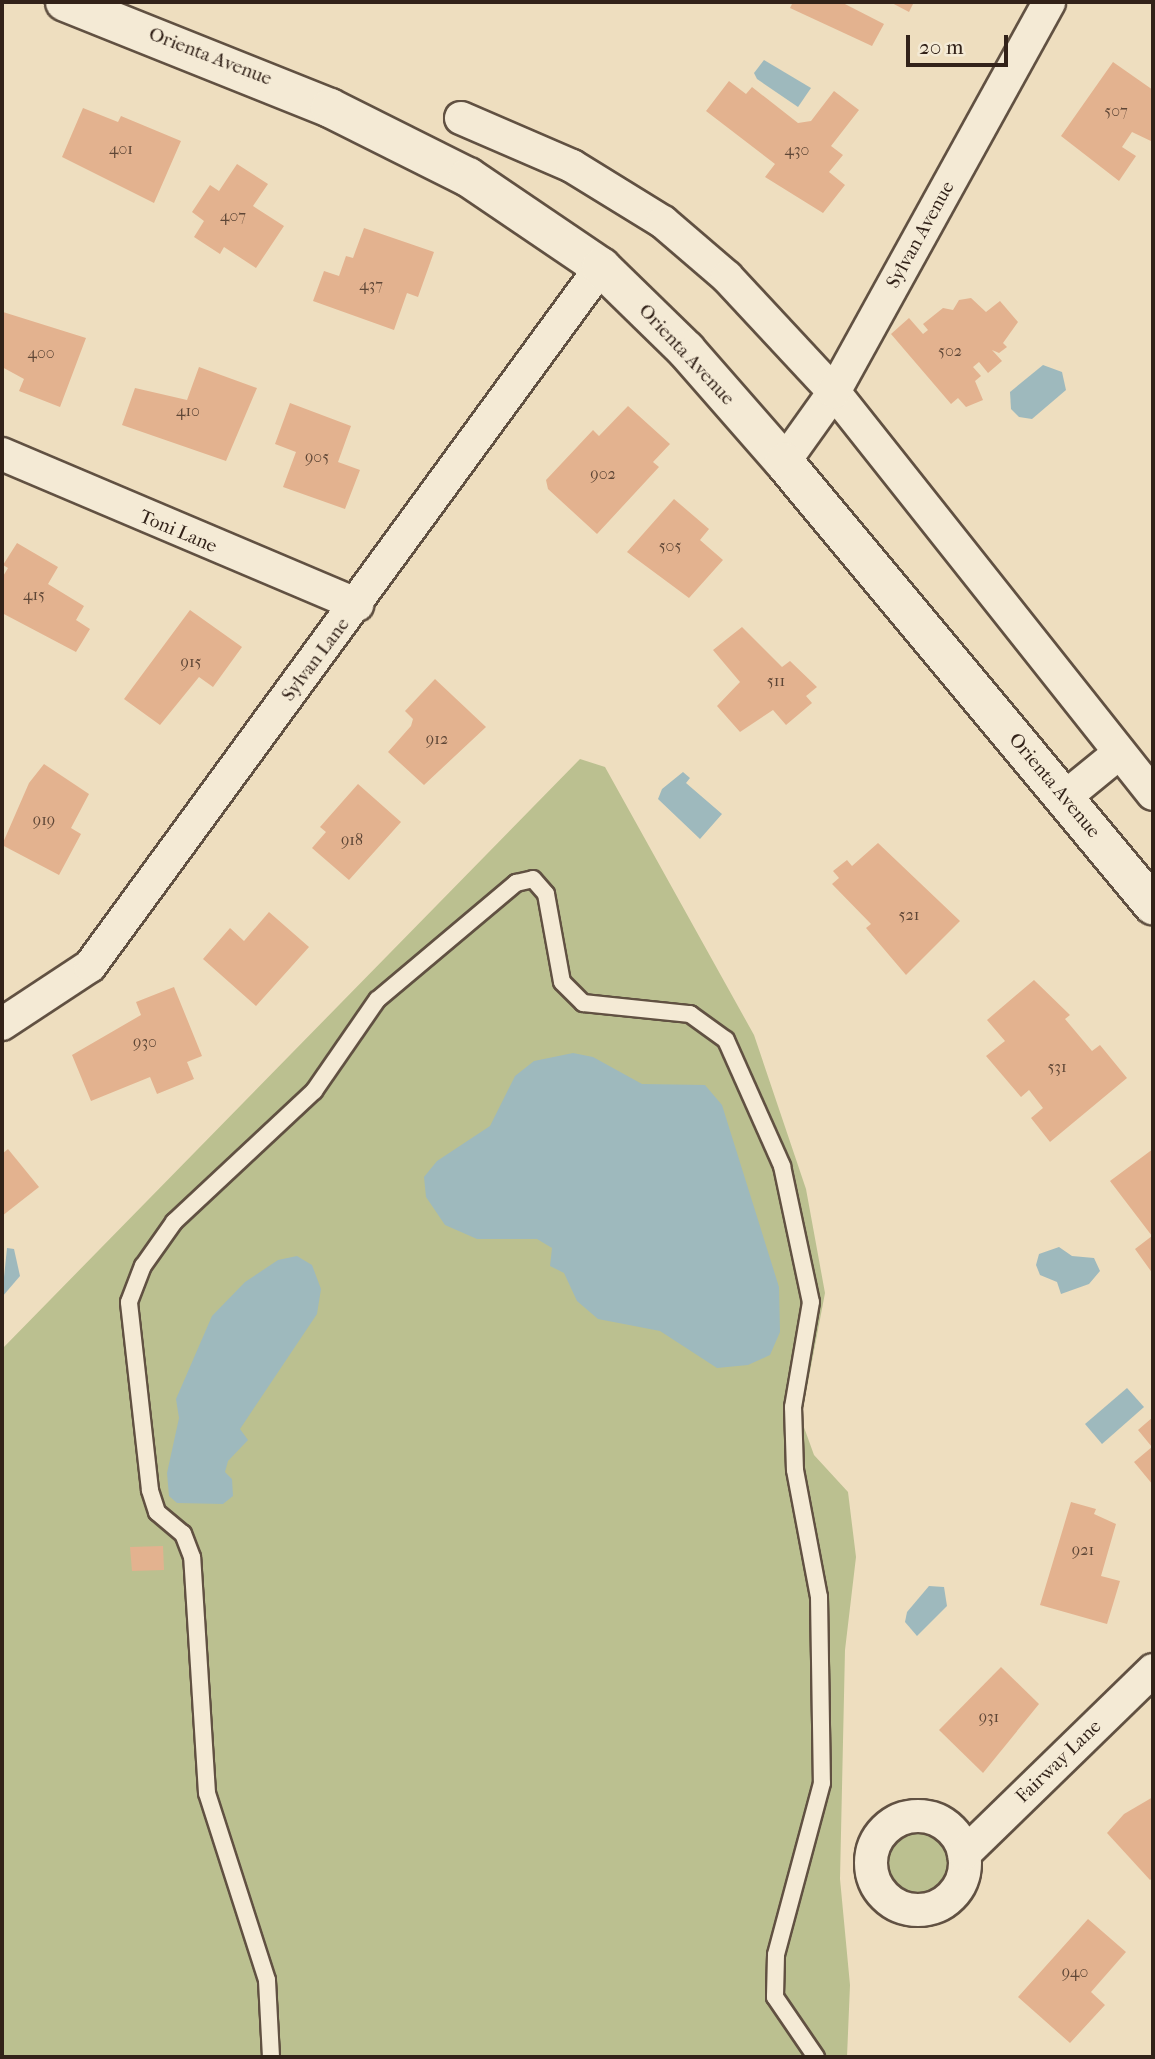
<!DOCTYPE html>
<html>
<head>
<meta charset="utf-8">
<style>
  body { margin:0 }
  #map { position:relative; width:1155px; height:2059px; overflow:hidden; background:#eedebf; font-family:"IM FELL French Canon",serif }
  div>[style] { position:absolute }
  .green>* { inset:0; background:#bbc090 }
  .round { border-radius:50% }
  .water>* { inset:0; background:#9eb9bd }
  .building>* { inset:0; background:#e3b28f }
  .roads { filter:drop-shadow(2px 0 #615142) drop-shadow(-2px 0 #615142) drop-shadow(0 2px #615142) drop-shadow(0 -2px #615142) }
  .service>* { height:16px; margin:-8px; padding:0 8px; transform-origin:8px; border-radius:8px; background:#f4ead5 }
  .minor>* { height:32px; margin:-16px; padding:0 16px; transform-origin:16px; border-radius:16px; background:#f4ead5 }
  .minor>.ring { margin:-16px; padding:0; box-sizing:content-box; background:none; border:32px solid #f4ead5; border-radius:50% }
  .tertiary>* { height:38px; margin:-19px; padding:0 19px; transform-origin:19px; border-radius:19px; background:#f4ead5 }
  span { translate:-50% -50%; white-space:nowrap; text-align:center; line-height:1.15; -webkit-text-stroke:7px #f4ead5; paint-order:stroke }
  .number-label { font-size:16px; color:#5e4636 }
  .number-label span { -webkit-text-stroke-width:0 }
  .street-label { font-size:19px; color:#322219 }
  .frame { position:absolute; inset:0; border:4px solid #322219; pointer-events:none }
  .scale { position:absolute; left:906px; top:35px; width:102px; height:32px; box-sizing:border-box; border:4px solid #322219; border-top:0; padding-left:9px; font-size:21px; line-height:24px; white-space:nowrap; color:#322219; -webkit-text-stroke:5px #f4ead5; paint-order:stroke }
</style>
</head>
<body>
<div id="map">
  <div class="green">
    <i style="clip-path:polygon(580px 759px,605px 767px,754px 1035px,806px 1189px,825px 1293px,801px 1419px,814px 1455px,848px 1492px,856px 1557px,845px 1650px,840px 1879px,850px 1985px,847px 2057px,2px 2057px,2px 1349px)"></i>
    <i class="round" style="left:883px;top:1826px;width:70px;height:70px"></i>
  </div>
  <div class="water">
    <i style="clip-path:polygon(764px 60px,811px 88px,798px 107px,757px 79px,754px 73px)"></i>
    <i style="clip-path:polygon(1043px 365px,1062px 372px,1066px 390px,1032px 419px,1019px 417px,1011px 409px,1010px 392px)"></i>
    <i style="clip-path:polygon(683px 772px,690px 778px,686px 783px,722px 814px,700px 839px,658px 799px,662px 789px)"></i>
    <i style="clip-path:polygon(573px 1053px,593px 1057px,642px 1084px,705px 1085px,722px 1105px,779px 1287px,780px 1332px,770px 1355px,748px 1365px,717px 1368px,660px 1331px,598px 1319px,577px 1301px,564px 1273px,550px 1266px,552px 1248px,537px 1239px,477px 1239px,445px 1225px,426px 1197px,424px 1177px,437px 1161px,490px 1126px,515px 1076px,534px 1061px)"></i>
    <i style="clip-path:polygon(1059px 1247px,1072px 1256px,1094px 1258px,1100px 1271px,1089px 1284px,1061px 1294px,1057px 1282px,1040px 1275px,1036px 1265px,1039px 1254px)"></i>
    <i style="clip-path:polygon(7px 1248px,14px 1249px,20px 1276px,2px 1297px)"></i>
    <i style="clip-path:polygon(297px 1256px,312px 1265px,321px 1289px,317px 1314px,240px 1429px,248px 1440px,228px 1461px,225px 1472px,232px 1479px,233px 1496px,223px 1504px,177px 1503px,169px 1496px,167px 1473px,179px 1418px,176px 1399px,212px 1316px,245px 1282px,278px 1260px)"></i>
    <i style="clip-path:polygon(1127px 1388px,1144px 1407px,1102px 1444px,1085px 1424px)"></i>
    <i style="clip-path:polygon(929px 1586px,944px 1587px,947px 1606px,917px 1636px,905px 1622px,907px 1612px)"></i>
  </div>
  <div class="building">
    <i style="clip-path:polygon(793px 2px,841px 2px,884px 24px,872px 46px,790px 8px)"></i>
    <i style="clip-path:polygon(890px 2px,914px 2px,909px 12px)"></i>
    <i style="clip-path:polygon(1113px 62px,1153px 90px,1153px 142px,1132px 132px,1122px 147px,1136px 156px,1119px 181px,1061px 136px)"></i>
    <i style="clip-path:polygon(729px 81px,746px 94px,752px 87px,798px 123px,811px 121px,834px 91px,859px 110px,831px 146px,843px 155px,829px 172px,845px 185px,823px 213px,765px 177px,775px 164px,706px 111px)"></i>
    <i style="clip-path:polygon(83px 108px,118px 122px,121px 116px,181px 141px,154px 203px,62px 157px)"></i>
    <i style="clip-path:polygon(237px 164px,268px 184px,253px 206px,284px 226px,256px 268px,224px 247px,220px 254px,194px 237px,204px 221px,192px 212px,210px 185px,219px 191px)"></i>
    <i style="clip-path:polygon(364px 228px,434px 252px,418px 297px,407px 293px,394px 330px,313px 301px,324px 271px,339px 276px,346px 256px,353px 258px)"></i>
    <i style="clip-path:polygon(971px 298px,986px 312px,1000px 301px,1018px 322px,1003px 343px,1007px 347px,999px 353px,992px 350px,1002px 361px,988px 373px,979px 362px,973px 367px,981px 376px,975px 381px,983px 400px,966px 407px,958px 398px,951px 404px,891px 334px,909px 318px,923px 334px,928px 330px,923px 324px,943px 308px,953px 310px,959px 300px)"></i>
    <i style="clip-path:polygon(3px 312px,86px 338px,60px 407px,19px 391px,24px 379px,2px 367px)"></i>
    <i style="clip-path:polygon(199px 367px,257px 388px,226px 461px,122px 425px,135px 388px,187px 400px)"></i>
    <i style="clip-path:polygon(290px 403px,351px 426px,338px 462px,360px 470px,345px 509px,283px 487px,296px 452px,275px 444px)"></i>
    <i style="clip-path:polygon(628px 406px,670px 444px,653px 462px,659px 467px,597px 534px,548px 489px,546px 480px,593px 430px,599px 436px)"></i>
    <i style="clip-path:polygon(674px 499px,709px 529px,700px 540px,723px 560px,689px 598px,627px 552px)"></i>
    <i style="clip-path:polygon(17px 543px,58px 567px,48px 584px,84px 606px,76px 620px,90px 629px,76px 652px,2px 613px,2px 578px,8px 568px,3px 565px)"></i>
    <i style="clip-path:polygon(190px 610px,242px 647px,213px 687px,199px 677px,160px 725px,124px 699px)"></i>
    <i style="clip-path:polygon(742px 627px,782px 667px,790px 661px,817px 687px,806px 696px,812px 703px,786px 725px,773px 710px,740px 732px,717px 706px,740px 682px,713px 650px)"></i>
    <i style="clip-path:polygon(435px 679px,486px 727px,424px 785px,388px 752px,411px 726px,413px 719px,405px 711px)"></i>
    <i style="clip-path:polygon(44px 764px,89px 794px,71px 828px,81px 834px,59px 875px,2px 845px,29px 783px)"></i>
    <i style="clip-path:polygon(358px 784px,401px 822px,349px 880px,312px 848px,326px 832px,320px 827px)"></i>
    <i style="clip-path:polygon(878px 843px,960px 921px,906px 975px,866px 928px,871px 924px,832px 884px,839px 878px,833px 871px,847px 860px,852px 866px)"></i>
    <i style="clip-path:polygon(269px 912px,309px 947px,256px 1006px,203px 959px,230px 928px,244px 941px)"></i>
    <i style="clip-path:polygon(1034px 980px,1070px 1015px,1065px 1019px,1092px 1051px,1100px 1045px,1127px 1078px,1050px 1142px,1031px 1118px,1043px 1108px,1029px 1090px,1021px 1097px,986px 1056px,1005px 1041px,987px 1020px)"></i>
    <i style="clip-path:polygon(174px 987px,202px 1056px,187px 1062px,194px 1079px,157px 1094px,150px 1077px,91px 1101px,72px 1055px,141px 1015px,136px 1002px)"></i>
    <i style="clip-path:polygon(8px 1149px,39px 1187px,2px 1216px,2px 1154px)"></i>
    <i style="clip-path:polygon(1153px 1149px,1153px 1274px,1135px 1249px,1152px 1236px,1110px 1181px)"></i>
    <i style="clip-path:polygon(1153px 1417px,1153px 1485px,1134px 1462px,1152px 1447px,1138px 1430px)"></i>
    <i style="clip-path:polygon(1071px 1502px,1096px 1509px,1094px 1514px,1116px 1524px,1101px 1576px,1120px 1581px,1107px 1624px,1040px 1605px)"></i>
    <i style="clip-path:polygon(163px 1546px,164px 1570px,132px 1571px,130px 1547px)"></i>
    <i style="clip-path:polygon(1001px 1667px,1039px 1704px,983px 1773px,939px 1730px)"></i>
    <i style="clip-path:polygon(1153px 1797px,1153px 1878px,1150px 1880px,1107px 1833px,1124px 1814px)"></i>
    <i style="clip-path:polygon(1088px 1919px,1126px 1952px,1091px 1992px,1105px 2005px,1070px 2043px,1018px 1997px)"></i>
  </div>
  <div class="roads">
    <div class="service">
      <i style="left:271px;top:2057px;width:77px;rotate:-93deg"></i>
      <i style="left:267px;top:1980px;width:196px;rotate:-107.8deg"></i>
      <i style="left:207px;top:1793px;width:236px;rotate:-93.6deg"></i>
      <i style="left:192px;top:1557px;width:25px;rotate:-111deg"></i>
      <i style="left:183px;top:1534px;width:34px;rotate:-140deg"></i>
      <i style="left:157px;top:1512px;width:23px;rotate:-108deg"></i>
      <i style="left:150px;top:1490px;width:189px;rotate:-96.4deg"></i>
      <i style="left:129px;top:1302px;width:39px;rotate:-69deg"></i>
      <i style="left:143px;top:1266px;width:54px;rotate:-54.8deg"></i>
      <i style="left:174px;top:1222px;width:192px;rotate:-43.1deg"></i>
      <i style="left:314px;top:1091px;width:111px;rotate:-55.3deg"></i>
      <i style="left:377px;top:1000px;width:182px;rotate:-40.1deg"></i>
      <i style="left:516px;top:883px;width:17px;rotate:-13deg"></i>
      <i style="left:533px;top:879px;width:20px;rotate:49deg"></i>
      <i style="left:546px;top:894px;width:89px;rotate:79.7deg"></i>
      <i style="left:562px;top:982px;width:30px;rotate:45deg"></i>
      <i style="left:583px;top:1003px;width:108px;rotate:5.9deg"></i>
      <i style="left:690px;top:1014px;width:44px;rotate:35.8deg"></i>
      <i style="left:726px;top:1040px;width:138px;rotate:66deg"></i>
      <i style="left:782px;top:1166px;width:139px;rotate:78deg"></i>
      <i style="left:811px;top:1302px;width:107px;rotate:99.7deg"></i>
      <i style="left:793px;top:1407px;width:63px;rotate:88.2deg"></i>
      <i style="left:795px;top:1470px;width:129px;rotate:79.3deg"></i>
      <i style="left:819px;top:1597px;width:186px;rotate:89.1deg"></i>
      <i style="left:822px;top:1783px;width:178px;rotate:105deg"></i>
      <i style="left:776px;top:1955px;width:42px;rotate:91.4deg"></i>
      <i style="left:775px;top:1997px;width:73px;rotate:55.7deg"></i>
    </div>
    <div class="minor">
      <i style="left:461px;top:118px;width:121px;rotate:23.4deg"></i>
      <i style="left:572px;top:166px;width:107px;rotate:31.6deg"></i>
      <i style="left:663px;top:222px;width:84px;rotate:40.7deg"></i>
      <i style="left:727px;top:277px;width:157px;rotate:47.1deg"></i>
      <i style="left:834px;top:392px;width:513px;rotate:51.57deg"></i>
      <i style="left:2px;top:454px;width:386px;rotate:23deg"></i>
      <i style="left:784px;top:462px;width:86px;rotate:-54.5deg"></i>
      <i style="left:834px;top:392px;width:445px;rotate:-61.1deg"></i>
      <i style="left:1064px;top:798px;width:71px;rotate:-39.3deg"></i>
      <i style="left:2px;top:1024px;width:105px;rotate:-33.4deg"></i>
      <i style="left:90px;top:966px;width:866px;rotate:-53.83deg"></i>
      <i class="ring" style="left:871px;top:1816px;width:62px;height:62px"></i>
      <i style="left:964px;top:1854px;width:264px;rotate:-44.2deg"></i>
    </div>
    <div class="tertiary">
      <i style="left:65px;top:2px;width:285px;rotate:21.8deg"></i>
      <i style="left:330px;top:108px;width:154px;rotate:26.6deg"></i>
      <i style="left:468px;top:177px;width:161px;rotate:34.1deg"></i>
      <i style="left:601px;top:267px;width:119px;rotate:44.3deg"></i>
      <i style="left:686px;top:350px;width:149px;rotate:48.8deg"></i>
      <i style="left:784px;top:462px;width:577px;rotate:50.21deg"></i>
    </div>
  </div>
  <div class="number-label">
    <span style="left:1116px;top:111px">507</span>
    <span style="left:121px;top:149px">401</span>
    <span style="left:797px;top:150px">430</span>
    <span style="left:233px;top:216px">407</span>
    <span style="left:371px;top:285px">437</span>
    <span style="left:950px;top:351px">502</span>
    <span style="left:41px;top:353px">400</span>
    <span style="left:188px;top:411px">410</span>
    <span style="left:317px;top:457px">905</span>
    <span style="left:603px;top:474px">902</span>
    <span style="left:670px;top:546px">505</span>
    <span style="left:34px;top:595px">415</span>
    <span style="left:191px;top:662px">915</span>
    <span style="left:776px;top:681px">511</span>
    <span style="left:437px;top:739px">912</span>
    <span style="left:44px;top:820px">919</span>
    <span style="left:352px;top:840px">918</span>
    <span style="left:909px;top:915px">521</span>
    <span style="left:145px;top:1042px">930</span>
    <span style="left:1057px;top:1067px">531</span>
    <span style="left:1083px;top:1550px">921</span>
    <span style="left:989px;top:1717px">931</span>
    <span style="left:1075px;top:1972px">940</span>
  </div>
  <div class="street-label">
    <span style="left:210px;top:57px;rotate:21deg">Orienta Avenue</span>
    <span style="left:921px;top:235px;rotate:-61deg">Sylvan Avenue</span>
    <span style="left:686px;top:355px;rotate:47deg">Orienta Avenue</span>
    <span style="left:178px;top:532px;rotate:23deg">Toni Lane</span>
    <span style="left:316px;top:660px;rotate:-53deg">Sylvan Lane</span>
    <span style="left:1054px;top:786px;rotate:50deg">Orienta Avenue</span>
    <span style="left:1059px;top:1762px;rotate:-44deg">Fairway Lane</span>
  </div>
  <div class="frame"></div>
  <div class="scale">20 m</div>
</div>
</body>
</html>
